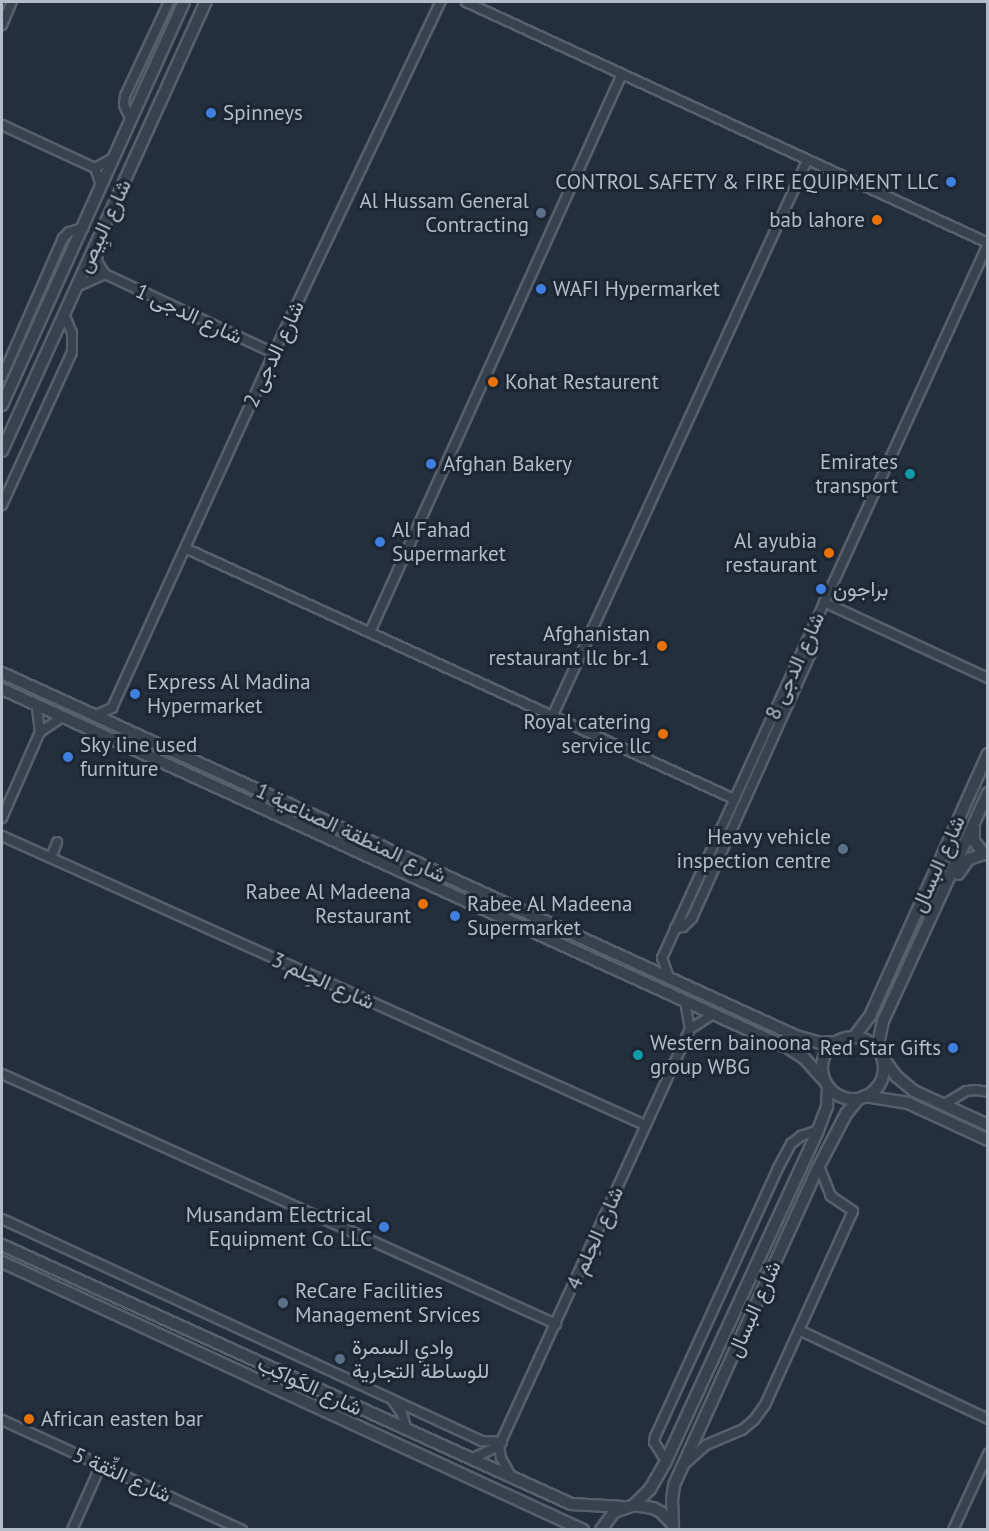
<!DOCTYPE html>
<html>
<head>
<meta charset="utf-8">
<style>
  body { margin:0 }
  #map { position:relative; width:989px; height:1531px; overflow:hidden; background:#242f3e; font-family:"PT Sans",Vazirmatn,sans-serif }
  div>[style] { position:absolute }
  .roads { filter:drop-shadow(2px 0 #565f6c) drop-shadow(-2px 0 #565f6c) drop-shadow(0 2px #565f6c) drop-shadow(0 -2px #565f6c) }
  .minor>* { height:8px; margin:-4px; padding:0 4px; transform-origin:4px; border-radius:4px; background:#38414e }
  .tertiary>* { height:10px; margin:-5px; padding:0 5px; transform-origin:5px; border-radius:5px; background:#38414e }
  .tertiary>.ring { margin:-5px; padding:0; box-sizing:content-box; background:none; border:10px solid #38414e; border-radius:50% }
  .dots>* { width:16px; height:16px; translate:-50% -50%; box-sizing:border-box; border:3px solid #1d2633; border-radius:50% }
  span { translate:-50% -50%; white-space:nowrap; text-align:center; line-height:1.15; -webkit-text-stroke:6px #1d2633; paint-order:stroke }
  .poi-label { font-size:21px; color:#b4bcc9 }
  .left { translate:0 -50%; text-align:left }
  .right { translate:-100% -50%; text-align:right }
  .street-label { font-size:21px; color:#b4bcc9 }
  .frame { position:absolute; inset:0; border:3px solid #b4bcc9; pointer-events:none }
</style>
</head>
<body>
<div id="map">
  <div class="roads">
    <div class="minor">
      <i style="left:466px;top:2px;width:575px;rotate:24.78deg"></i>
      <i style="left:2px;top:25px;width:25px;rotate:-67deg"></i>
      <i style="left:130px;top:118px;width:14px;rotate:-115deg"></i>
      <i style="left:124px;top:105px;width:9px;rotate:-84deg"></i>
      <i style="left:125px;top:96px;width:104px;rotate:-64.9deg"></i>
      <i style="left:2px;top:125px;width:102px;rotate:24.8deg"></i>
      <i style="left:95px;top:168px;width:18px;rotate:71deg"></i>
      <i style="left:95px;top:168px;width:21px;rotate:-29deg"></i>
      <i style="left:96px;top:247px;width:16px;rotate:83deg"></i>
      <i style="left:98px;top:263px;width:13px;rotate:58deg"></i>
      <i style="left:105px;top:274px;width:187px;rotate:25.1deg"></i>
      <i style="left:78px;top:286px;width:30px;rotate:-24deg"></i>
      <i style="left:2px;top:377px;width:152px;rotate:-66.3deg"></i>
      <i style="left:63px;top:238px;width:8px;rotate:-45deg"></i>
      <i style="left:69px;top:232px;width:15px;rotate:-16deg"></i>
      <i style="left:2px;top:505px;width:168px;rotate:-65.4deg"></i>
      <i style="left:72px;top:352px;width:19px;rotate:-90deg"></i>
      <i style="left:72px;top:333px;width:21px;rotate:-113deg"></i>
      <i style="left:187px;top:549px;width:601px;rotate:24.56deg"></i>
      <i style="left:824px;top:602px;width:181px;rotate:24.9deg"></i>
      <i style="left:370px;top:632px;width:612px;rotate:-65.7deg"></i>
      <i style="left:553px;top:715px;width:609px;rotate:-65.37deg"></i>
      <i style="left:94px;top:716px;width:20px;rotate:-24deg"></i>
      <i style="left:112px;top:708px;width:398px;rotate:-65.5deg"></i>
      <i style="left:277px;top:346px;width:381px;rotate:-64.6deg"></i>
      <i style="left:40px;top:732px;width:27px;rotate:-34deg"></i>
      <i style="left:2px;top:818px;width:94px;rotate:-66.2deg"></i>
      <i style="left:40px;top:732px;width:26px;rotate:-97deg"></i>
      <i style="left:2px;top:836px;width:705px;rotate:24.2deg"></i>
      <i style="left:51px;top:858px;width:17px;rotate:-69deg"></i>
      <i style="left:675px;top:928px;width:8px;rotate:-7deg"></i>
      <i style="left:683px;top:927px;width:13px;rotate:-45deg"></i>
      <i style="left:692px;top:918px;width:290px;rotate:-65.8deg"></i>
      <i style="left:811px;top:653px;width:21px;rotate:-90deg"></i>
      <i style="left:669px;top:978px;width:21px;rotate:-109deg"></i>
      <i style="left:662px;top:958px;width:785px;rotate:-65.46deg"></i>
      <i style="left:685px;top:1001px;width:28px;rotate:80deg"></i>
      <i style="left:2px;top:1074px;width:608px;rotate:24.29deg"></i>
      <i style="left:943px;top:1105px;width:27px;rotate:-31deg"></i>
      <i style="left:966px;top:1091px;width:10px;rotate:-6deg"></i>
      <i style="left:976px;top:1090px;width:12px;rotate:9deg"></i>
      <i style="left:2px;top:1219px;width:529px;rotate:24.82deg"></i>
      <i style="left:482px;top:1441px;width:20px;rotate:3deg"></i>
      <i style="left:799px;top:1330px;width:209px;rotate:25.2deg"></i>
      <i style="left:393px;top:1401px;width:16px;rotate:55deg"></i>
      <i style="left:402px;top:1414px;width:17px;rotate:73deg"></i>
      <i style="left:2px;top:1420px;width:264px;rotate:24.6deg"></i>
      <i style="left:471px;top:1459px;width:31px;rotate:-25deg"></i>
      <i style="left:666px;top:1461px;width:22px;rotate:-122deg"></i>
      <i style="left:654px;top:1442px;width:5px;rotate:-79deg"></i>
      <i style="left:655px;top:1437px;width:294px;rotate:-65.4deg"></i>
      <i style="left:777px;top:1170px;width:30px;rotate:-62deg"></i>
      <i style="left:791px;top:1144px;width:13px;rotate:-39deg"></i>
      <i style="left:801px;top:1136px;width:18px;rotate:-19deg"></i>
      <i style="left:687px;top:1462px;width:25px;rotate:-42deg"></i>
      <i style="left:706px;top:1445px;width:39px;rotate:-23deg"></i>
      <i style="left:742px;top:1430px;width:16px;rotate:-40deg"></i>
      <i style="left:754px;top:1420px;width:19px;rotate:-54deg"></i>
      <i style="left:765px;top:1405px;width:213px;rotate:-65.6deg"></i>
      <i style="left:853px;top:1211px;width:27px;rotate:-146deg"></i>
      <i style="left:831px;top:1196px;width:32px;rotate:-112deg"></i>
      <i style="left:512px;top:1478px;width:23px;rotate:-119deg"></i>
      <i style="left:501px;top:1458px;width:12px;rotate:-99deg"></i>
      <i style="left:499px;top:1446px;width:459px;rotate:-65.4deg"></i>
      <i style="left:690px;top:1029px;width:27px;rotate:-33deg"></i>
      <i style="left:72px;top:1530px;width:71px;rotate:-66deg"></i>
      <i style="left:953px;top:1530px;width:84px;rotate:-65.3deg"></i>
    </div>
    <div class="tertiary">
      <i style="left:2px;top:405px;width:442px;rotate:-65.7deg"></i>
      <i style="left:2px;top:451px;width:493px;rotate:-65.6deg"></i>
      <i style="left:2px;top:673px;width:873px;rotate:24.57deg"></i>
      <i style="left:796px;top:1036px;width:26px;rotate:16deg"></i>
      <i style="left:821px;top:1043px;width:13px;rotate:-4deg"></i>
      <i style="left:2px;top:689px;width:866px;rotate:24.55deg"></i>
      <i style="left:790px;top:1049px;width:17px;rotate:33deg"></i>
      <i style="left:804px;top:1058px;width:28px;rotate:48deg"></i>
      <i style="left:974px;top:828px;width:13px;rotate:90deg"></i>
      <i style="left:974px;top:841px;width:16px;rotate:52deg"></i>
      <i style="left:958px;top:874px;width:19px;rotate:-54deg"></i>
      <i style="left:969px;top:859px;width:16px;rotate:-18deg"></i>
      <i class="ring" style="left:822px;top:1037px;width:52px;height:52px"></i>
      <i style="left:854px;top:1037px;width:26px;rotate:-53deg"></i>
      <i style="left:870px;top:1016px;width:287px;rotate:-65.8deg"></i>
      <i style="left:877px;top:1049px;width:29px;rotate:-78deg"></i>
      <i style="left:883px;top:1021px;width:251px;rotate:-65.3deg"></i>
      <i style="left:884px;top:1059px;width:21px;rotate:55deg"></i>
      <i style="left:896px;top:1076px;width:23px;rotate:40deg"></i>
      <i style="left:914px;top:1091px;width:81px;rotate:24.7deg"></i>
      <i style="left:865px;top:1096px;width:44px;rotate:9.2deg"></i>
      <i style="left:908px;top:1103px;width:88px;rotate:24.8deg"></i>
      <i style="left:2px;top:1245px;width:625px;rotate:24.47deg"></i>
      <i style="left:571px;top:1504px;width:52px;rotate:3.3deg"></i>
      <i style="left:2px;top:1262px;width:640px;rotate:24.76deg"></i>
      <i style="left:634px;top:1505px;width:23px;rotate:-45deg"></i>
      <i style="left:650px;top:1489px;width:32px;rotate:-60deg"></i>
      <i style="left:666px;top:1461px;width:364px;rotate:-65.3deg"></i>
      <i style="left:818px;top:1130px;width:26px;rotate:-69deg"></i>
      <i style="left:827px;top:1106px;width:19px;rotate:-87deg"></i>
      <i style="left:673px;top:1526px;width:26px;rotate:-92deg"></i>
      <i style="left:672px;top:1500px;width:15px;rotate:-82deg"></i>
      <i style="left:674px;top:1485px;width:350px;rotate:-65.6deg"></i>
      <i style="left:819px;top:1166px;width:59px;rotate:-62.6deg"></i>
      <i style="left:846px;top:1114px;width:19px;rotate:-51deg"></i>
      <i style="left:601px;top:1530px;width:22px;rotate:-54deg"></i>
      <i style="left:614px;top:1512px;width:21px;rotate:-19deg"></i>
      <i style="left:634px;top:1505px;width:19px;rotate:9deg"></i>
      <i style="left:653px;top:1508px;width:9px;rotate:27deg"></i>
      <i style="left:661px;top:1512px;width:18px;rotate:47deg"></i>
    </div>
  </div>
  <div class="dots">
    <i style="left:211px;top:113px;background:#3f7fe0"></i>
    <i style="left:951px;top:182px;background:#3f7fe0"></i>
    <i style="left:541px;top:213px;background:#5c6f8a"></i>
    <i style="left:877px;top:220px;background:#e8710a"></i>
    <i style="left:541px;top:289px;background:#3f7fe0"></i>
    <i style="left:493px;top:382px;background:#e8710a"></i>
    <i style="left:431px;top:464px;background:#3f7fe0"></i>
    <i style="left:910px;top:474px;background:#0f9aa8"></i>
    <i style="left:380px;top:542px;background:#3f7fe0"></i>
    <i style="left:829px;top:553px;background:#e8710a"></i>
    <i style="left:821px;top:589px;background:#3f7fe0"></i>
    <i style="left:662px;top:646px;background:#e8710a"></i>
    <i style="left:135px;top:694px;background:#3f7fe0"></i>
    <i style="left:663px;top:734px;background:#e8710a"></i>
    <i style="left:68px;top:757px;background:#3f7fe0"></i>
    <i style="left:843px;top:849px;background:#5c6f8a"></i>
    <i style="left:423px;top:904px;background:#e8710a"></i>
    <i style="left:455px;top:916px;background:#3f7fe0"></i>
    <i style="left:953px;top:1048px;background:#3f7fe0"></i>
    <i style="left:638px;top:1055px;background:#0f9aa8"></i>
    <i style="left:384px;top:1227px;background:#3f7fe0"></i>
    <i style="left:283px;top:1303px;background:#5c6f8a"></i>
    <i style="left:340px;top:1359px;background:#5c6f8a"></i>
    <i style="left:29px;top:1419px;background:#e8710a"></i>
  </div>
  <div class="poi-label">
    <span class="left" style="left:223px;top:113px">Spinneys</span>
    <span class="right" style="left:939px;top:182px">CONTROL SAFETY &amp; FIRE EQUIPMENT LLC</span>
    <span class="right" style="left:529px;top:213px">Al Hussam General<br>Contracting</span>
    <span class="right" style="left:865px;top:220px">bab lahore</span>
    <span class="left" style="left:553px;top:289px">WAFI Hypermarket</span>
    <span class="left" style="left:505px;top:382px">Kohat Restaurent</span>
    <span class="right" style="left:898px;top:474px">Emirates<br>transport</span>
    <span class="left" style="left:443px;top:464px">Afghan Bakery</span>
    <span class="left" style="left:392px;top:542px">Al Fahad<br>Supermarket</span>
    <span class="right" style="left:817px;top:553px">Al ayubia<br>restaurant</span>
    <span class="left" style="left:833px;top:589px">براجون</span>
    <span class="right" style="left:650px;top:646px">Afghanistan<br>restaurant llc br-1</span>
    <span class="left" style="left:147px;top:694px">Express Al Madina<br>Hypermarket</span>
    <span class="right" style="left:651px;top:734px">Royal catering<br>service llc</span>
    <span class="left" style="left:80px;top:757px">Sky line used<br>furniture</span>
    <span class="right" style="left:831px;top:849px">Heavy vehicle<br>inspection centre</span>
    <span class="right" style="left:411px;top:904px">Rabee Al Madeena<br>Restaurant</span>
    <span class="left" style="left:467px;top:916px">Rabee Al Madeena<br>Supermarket</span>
    <span class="left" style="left:650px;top:1055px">Western bainoona<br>group WBG</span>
    <span class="right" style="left:941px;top:1048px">Red Star Gifts</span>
    <span class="right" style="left:372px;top:1227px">Musandam Electrical<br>Equipment Co LLC</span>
    <span class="left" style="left:295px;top:1303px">ReCare Facilities<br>Management Srvices</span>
    <span class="left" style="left:352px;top:1359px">وادي السمرة<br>للوساطة التجارية</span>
    <span class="left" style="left:41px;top:1419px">African easten bar</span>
  </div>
  <div class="street-label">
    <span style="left:104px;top:226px;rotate:-65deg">شارع البِيص</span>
    <span style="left:189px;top:314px;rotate:25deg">شارع الدجى 1</span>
    <span style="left:274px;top:354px;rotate:-65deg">شارع الدجى 2</span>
    <span style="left:795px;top:666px;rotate:-66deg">شارع الدجى 8</span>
    <span style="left:351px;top:833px;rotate:25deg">شارع المنطقة الصناعية 1</span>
    <span style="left:938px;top:864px;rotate:-66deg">شارع البسال</span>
    <span style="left:323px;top:981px;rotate:24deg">شارع الحِلم 3</span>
    <span style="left:595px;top:1238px;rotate:-66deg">شارع الحِلم 4</span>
    <span style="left:754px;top:1309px;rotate:-66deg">شارع البسال</span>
    <span style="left:310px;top:1386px;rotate:25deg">شارع الكَواكِب</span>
    <span style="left:122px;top:1475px;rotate:24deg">شارع الثِّقة 5</span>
  </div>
  <div class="frame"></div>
</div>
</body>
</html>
